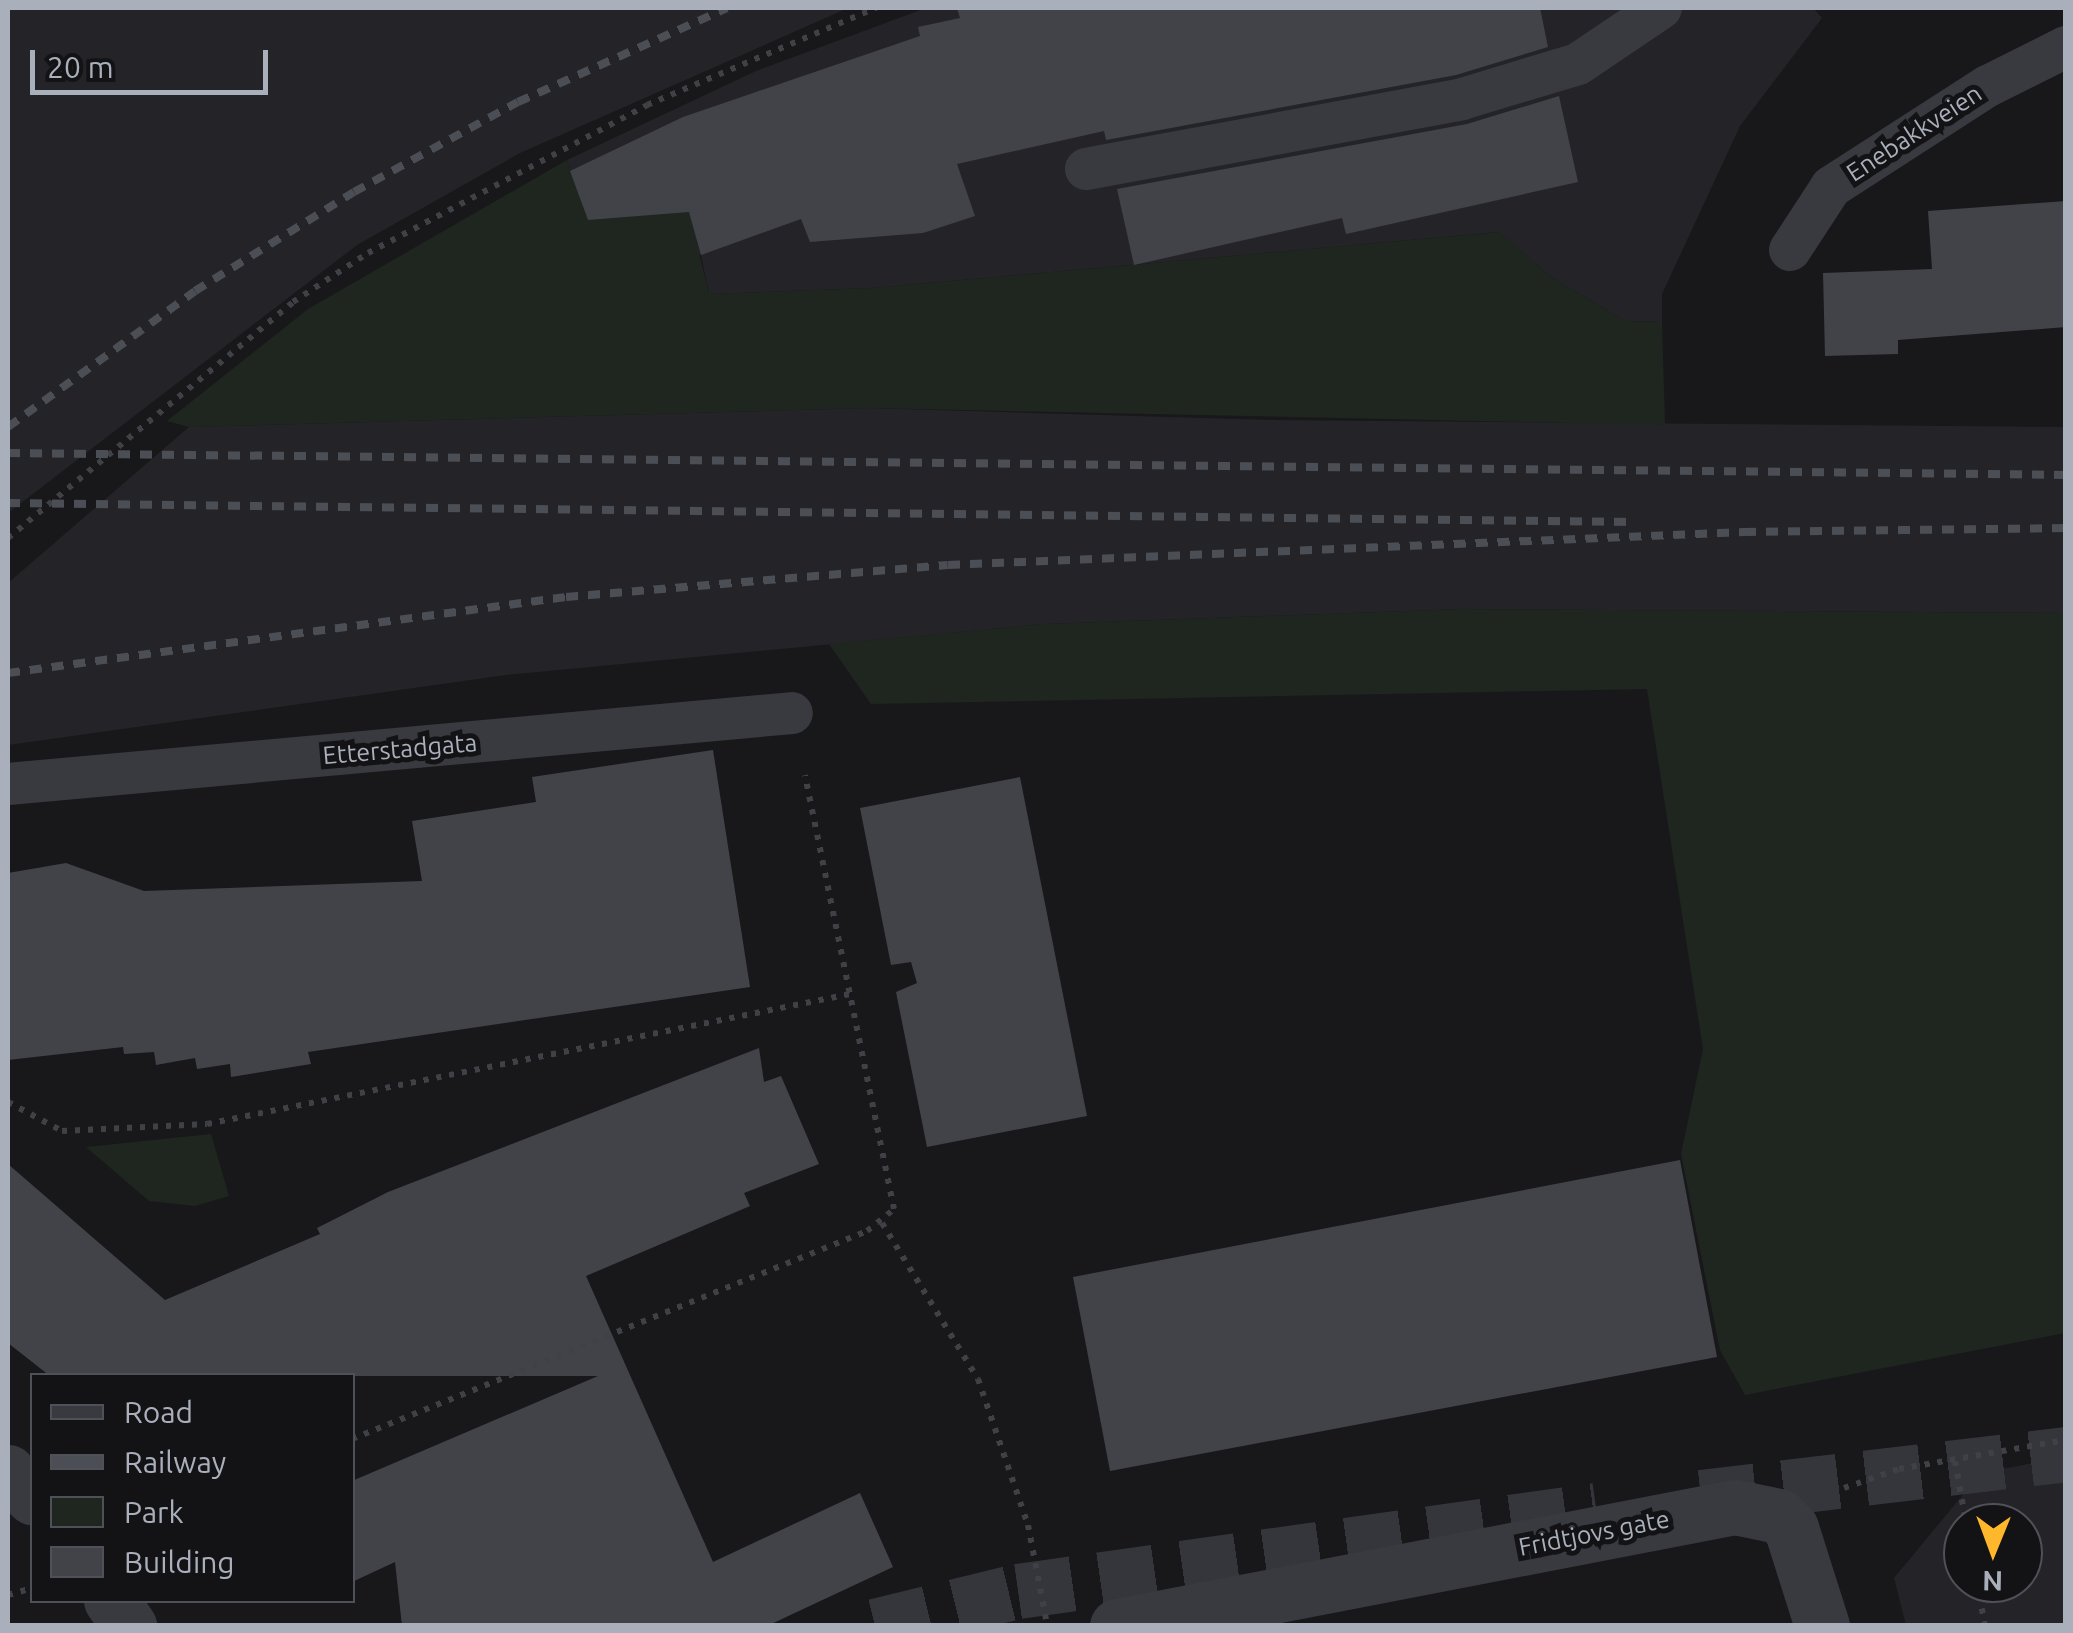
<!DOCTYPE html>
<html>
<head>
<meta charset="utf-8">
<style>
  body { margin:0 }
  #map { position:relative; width:2073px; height:1633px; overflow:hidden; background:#18181b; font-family:Ubuntu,sans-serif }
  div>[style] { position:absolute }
  .built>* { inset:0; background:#242428 }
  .green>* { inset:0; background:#1e261f }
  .building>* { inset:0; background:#424348 }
  .highway-tunnel>* { height:55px; margin-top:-27.5px; transform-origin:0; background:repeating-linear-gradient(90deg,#35363b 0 55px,transparent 0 83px) }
  .path>* { height:6px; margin-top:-3px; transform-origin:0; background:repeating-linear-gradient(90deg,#3f4147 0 5px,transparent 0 13px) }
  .lane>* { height:42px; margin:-21px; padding:0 21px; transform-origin:21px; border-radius:21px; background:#393a40 }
  .street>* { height:55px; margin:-27.5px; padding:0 27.5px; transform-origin:27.5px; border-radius:27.5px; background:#393a40 }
  .rail>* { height:8px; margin-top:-4px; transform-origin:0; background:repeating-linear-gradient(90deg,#4c4e55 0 12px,transparent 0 22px) }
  span { translate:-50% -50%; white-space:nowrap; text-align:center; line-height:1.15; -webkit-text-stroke:10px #131316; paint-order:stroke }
  .street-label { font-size:25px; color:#a9afbb }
  .frame { position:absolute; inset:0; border:10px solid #a9afbb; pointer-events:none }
  .legend { position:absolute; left:30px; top:1373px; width:325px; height:230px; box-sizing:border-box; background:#131316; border:2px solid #4f5158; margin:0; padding:12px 18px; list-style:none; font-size:30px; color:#a9afbb }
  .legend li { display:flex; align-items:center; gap:20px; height:50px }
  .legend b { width:50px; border:2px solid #4f5158 }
  .north { position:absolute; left:1943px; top:1503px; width:100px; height:100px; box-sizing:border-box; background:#131316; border:2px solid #4f5158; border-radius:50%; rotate:181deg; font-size:28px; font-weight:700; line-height:40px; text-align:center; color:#a9afbb }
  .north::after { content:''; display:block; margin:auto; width:35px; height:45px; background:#ffb72c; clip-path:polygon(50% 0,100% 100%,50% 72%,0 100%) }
  .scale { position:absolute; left:30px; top:50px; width:238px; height:45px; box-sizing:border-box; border:5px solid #a9afbb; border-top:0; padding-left:12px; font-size:30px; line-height:35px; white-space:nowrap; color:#a9afbb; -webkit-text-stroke:8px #131316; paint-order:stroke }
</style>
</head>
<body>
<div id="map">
  <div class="built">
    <i style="clip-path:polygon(8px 8px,848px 8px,520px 153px,357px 245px,8px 513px)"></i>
    <i style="clip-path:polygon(926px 8px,1813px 8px,1822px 18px,1740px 126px,1662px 294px,1662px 322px,1625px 321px,1551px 277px,1499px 232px,872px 288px,709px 294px,701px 255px,588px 220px,567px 160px,756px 71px)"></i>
    <i style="clip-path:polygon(868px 408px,1272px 420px,2065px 427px,2065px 613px,1462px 609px,1044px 624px,506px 675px,8px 745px,8px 583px,189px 427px)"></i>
    <i style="clip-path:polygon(evenodd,2065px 1457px,2065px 1625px,1906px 1625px,1894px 1578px,1981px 1473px,2065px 1457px,1963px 1523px,2023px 1523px,2023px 1583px,1963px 1583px,1963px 1523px)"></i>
  </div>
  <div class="green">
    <i style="clip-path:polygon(567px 160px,588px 220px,689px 212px,709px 294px,872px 288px,1500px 232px,1551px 277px,1625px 321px,1662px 322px,1665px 425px,868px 408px,189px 427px,167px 421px,308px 309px)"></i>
    <i style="clip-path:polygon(1462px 609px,2065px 613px,2065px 1333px,1745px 1395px,1720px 1350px,1681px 1154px,1703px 1049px,1647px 689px,871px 704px,829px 644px,1044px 624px)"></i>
    <i style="clip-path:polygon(211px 1134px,229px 1196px,195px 1206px,149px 1201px,86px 1147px)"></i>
  </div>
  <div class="building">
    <i style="clip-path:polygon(957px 8px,1540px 8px,1548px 47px,1456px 75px,1106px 140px,1104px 131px,957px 164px,975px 216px,923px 233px,810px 242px,801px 219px,701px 255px,689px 212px,588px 220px,570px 171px,683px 117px,920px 36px,918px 27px,960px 18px)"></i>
    <i style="clip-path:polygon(1559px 96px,1578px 182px,1346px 234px,1342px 218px,1134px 265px,1117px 189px,1467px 124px)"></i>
    <i style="clip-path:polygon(2066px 201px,2066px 327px,1898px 340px,1898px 354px,1825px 356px,1823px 273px,1932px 269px,1928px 211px)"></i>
    <i style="clip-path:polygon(713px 750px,750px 987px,308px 1052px,311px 1064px,231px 1077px,230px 1064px,197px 1069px,195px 1058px,156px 1065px,154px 1052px,124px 1054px,123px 1047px,8px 1060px,8px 873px,66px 863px,144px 891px,422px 881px,412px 821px,536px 802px,532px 777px)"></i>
    <i style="clip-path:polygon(1020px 777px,1087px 1116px,927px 1147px,896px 992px,917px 983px,911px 962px,891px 965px,860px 808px)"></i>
    <i style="clip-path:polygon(759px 1048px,764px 1082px,781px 1076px,819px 1164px,744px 1193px,750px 1206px,586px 1276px,713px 1562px,860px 1493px,893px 1567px,767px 1626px,402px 1626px,395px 1562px,352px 1582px,352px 1481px,598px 1376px,50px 1376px,8px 1343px,8px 1164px,165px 1300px,320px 1234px,317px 1228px,388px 1192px)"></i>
    <i style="clip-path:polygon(1680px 1160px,1717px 1357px,1110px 1471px,1073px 1277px)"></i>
  </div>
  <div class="highway-tunnel">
    <i style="left:1701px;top:1497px;width:368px;rotate:-6.7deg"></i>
    <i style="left:875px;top:1626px;width:147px;rotate:-13.8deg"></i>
    <i style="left:1018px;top:1591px;width:584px;rotate:-7.98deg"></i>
  </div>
  <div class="path">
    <i style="left:8px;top:538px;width:370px;rotate:-39.6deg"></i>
    <i style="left:293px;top:302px;width:90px;rotate:-33.2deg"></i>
    <i style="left:368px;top:253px;width:316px;rotate:-27.9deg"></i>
    <i style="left:647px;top:105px;width:249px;rotate:-23deg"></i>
    <i style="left:8px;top:1102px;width:61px;rotate:28.2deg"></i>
    <i style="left:62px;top:1131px;width:145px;rotate:-2.8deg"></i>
    <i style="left:207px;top:1124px;width:656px;rotate:-11.43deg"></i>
    <i style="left:882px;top:1223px;width:183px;rotate:58.4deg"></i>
    <i style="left:978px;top:1379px;width:154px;rotate:71.1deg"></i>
    <i style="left:1028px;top:1525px;width:96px;rotate:79.2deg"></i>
    <i style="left:352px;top:1439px;width:555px;rotate:-21.99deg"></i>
    <i style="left:867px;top:1231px;width:35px;rotate:-39deg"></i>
    <i style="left:894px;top:1209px;width:443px;rotate:-101.6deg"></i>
    <i style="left:1955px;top:1461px;width:63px;rotate:79.9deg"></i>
    <i style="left:1844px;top:1488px;width:58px;rotate:-19.1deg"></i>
    <i style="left:1899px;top:1469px;width:169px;rotate:-9.9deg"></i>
    <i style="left:1977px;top:1583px;width:44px;rotate:79.5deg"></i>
    <i style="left:8px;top:1595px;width:25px;rotate:-16deg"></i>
  </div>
  <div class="lane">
    <i style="left:1086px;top:169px;width:382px;rotate:-10.5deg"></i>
    <i style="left:1462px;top:99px;width:121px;rotate:-16.8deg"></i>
    <i style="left:1578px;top:64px;width:100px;rotate:-34deg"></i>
    <i style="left:1790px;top:250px;width:75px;rotate:-56.9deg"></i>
    <i style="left:1831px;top:187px;width:187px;rotate:-32.8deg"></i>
    <i style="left:1988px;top:86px;width:87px;rotate:-26.6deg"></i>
    <i style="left:8px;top:784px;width:787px;rotate:-5.17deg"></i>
  </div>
  <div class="street">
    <i style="left:8px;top:1472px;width:35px;rotate:46deg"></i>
    <i style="left:111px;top:1600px;width:32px;rotate:55deg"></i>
    <i style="left:1117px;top:1626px;width:629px;rotate:-10.9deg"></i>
    <i style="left:1735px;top:1507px;width:45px;rotate:11.6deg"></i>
    <i style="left:1779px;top:1516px;width:17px;rotate:45deg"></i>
    <i style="left:1791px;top:1528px;width:103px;rotate:72.4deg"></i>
  </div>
  <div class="rail">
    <i style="left:8px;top:427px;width:231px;rotate:-36deg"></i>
    <i style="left:195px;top:291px;width:187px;rotate:-31.9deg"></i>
    <i style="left:354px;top:192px;width:187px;rotate:-28.8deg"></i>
    <i style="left:518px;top:102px;width:229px;rotate:-24.2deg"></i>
    <i style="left:8px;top:453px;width:2058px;rotate:0.61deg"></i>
    <i style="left:8px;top:503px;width:1628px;rotate:0.67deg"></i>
    <i style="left:8px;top:673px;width:563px;rotate:-7.76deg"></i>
    <i style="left:566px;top:597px;width:383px;rotate:-4.8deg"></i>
    <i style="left:948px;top:565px;width:797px;rotate:-2.37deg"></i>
    <i style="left:1744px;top:532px;width:322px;rotate:-0.7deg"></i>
  </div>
  <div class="street-label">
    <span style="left:1914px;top:133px;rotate:-33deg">Enebakkveien</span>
    <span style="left:400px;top:749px;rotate:-5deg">Etterstadgata</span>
    <span style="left:1594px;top:1533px;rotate:-11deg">Fridtjovs gate</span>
  </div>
  <div class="frame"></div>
  <ul class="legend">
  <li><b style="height:12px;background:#393a40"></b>Road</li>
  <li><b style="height:12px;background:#4c4e55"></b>Railway</li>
  <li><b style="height:28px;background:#1e261f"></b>Park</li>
  <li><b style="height:28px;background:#424348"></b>Building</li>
  </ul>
  <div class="north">N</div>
  <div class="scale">20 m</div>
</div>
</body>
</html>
